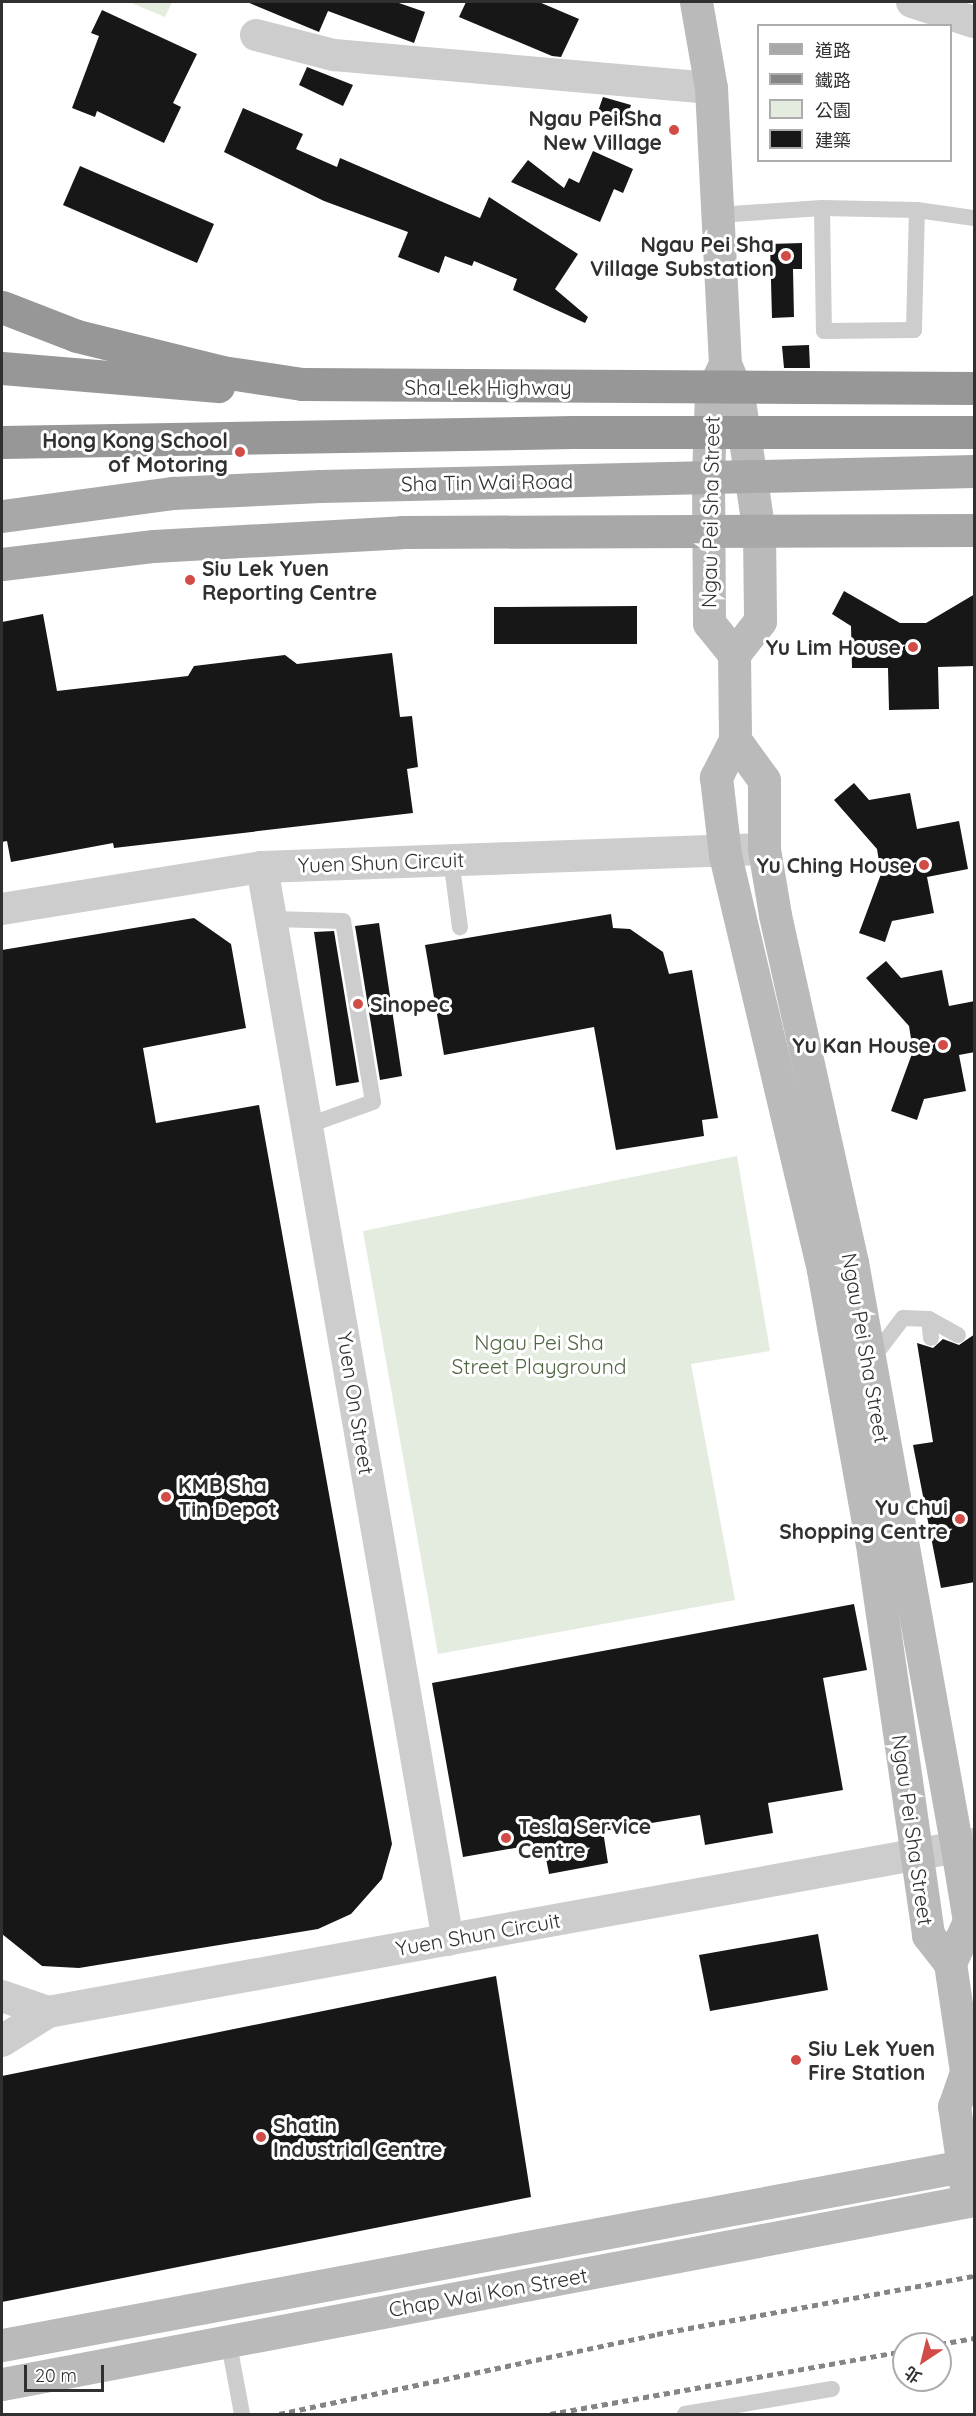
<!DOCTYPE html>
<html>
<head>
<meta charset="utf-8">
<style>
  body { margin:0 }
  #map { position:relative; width:976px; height:2416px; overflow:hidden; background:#fff; font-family:Quicksand,"Noto Sans TC",sans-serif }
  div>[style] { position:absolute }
  .green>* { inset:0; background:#e4ebdf }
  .building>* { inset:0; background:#171717 }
  .lane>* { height:16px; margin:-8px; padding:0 8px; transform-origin:8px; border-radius:8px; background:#cdcdcd }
  .street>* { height:32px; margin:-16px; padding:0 16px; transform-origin:16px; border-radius:16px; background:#cdcdcd }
  .secondary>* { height:33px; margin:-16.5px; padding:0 16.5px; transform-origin:16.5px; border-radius:16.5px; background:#bababa }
  .primary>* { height:33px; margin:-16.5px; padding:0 16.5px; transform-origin:16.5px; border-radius:16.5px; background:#a8a8a8 }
  .highway>* { height:33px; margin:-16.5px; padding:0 16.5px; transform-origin:16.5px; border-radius:16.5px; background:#979797 }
  .rail>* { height:4.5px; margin-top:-2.25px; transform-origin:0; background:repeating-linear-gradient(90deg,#858585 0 6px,transparent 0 10.5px) }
  .highway-bridge>* { height:33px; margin:-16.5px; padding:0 16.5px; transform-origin:16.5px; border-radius:16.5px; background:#979797 }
  .dots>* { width:16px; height:16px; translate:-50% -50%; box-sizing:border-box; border:3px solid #fff; border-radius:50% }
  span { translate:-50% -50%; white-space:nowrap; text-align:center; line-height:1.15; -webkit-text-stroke:6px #fff; paint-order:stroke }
  .poi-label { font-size:21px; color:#303030; font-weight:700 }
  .right { translate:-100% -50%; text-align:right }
  .left { translate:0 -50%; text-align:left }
  .street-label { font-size:21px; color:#303030 }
  .park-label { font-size:21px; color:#4f6642 }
  .frame { position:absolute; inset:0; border:3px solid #303030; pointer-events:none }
  .legend { position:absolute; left:757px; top:24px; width:195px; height:138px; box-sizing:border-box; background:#fff; border:2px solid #acacac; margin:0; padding:8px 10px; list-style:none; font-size:18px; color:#303030 }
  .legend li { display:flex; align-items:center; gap:12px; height:30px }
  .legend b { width:30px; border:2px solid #acacac }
  .north { position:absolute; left:892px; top:2332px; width:60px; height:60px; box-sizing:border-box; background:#fff; border:2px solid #acacac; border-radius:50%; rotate:215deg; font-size:16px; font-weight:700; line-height:24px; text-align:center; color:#303030 }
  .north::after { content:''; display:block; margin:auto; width:21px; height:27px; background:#d14b47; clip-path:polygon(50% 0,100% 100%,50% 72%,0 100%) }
  .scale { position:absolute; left:24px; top:2365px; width:80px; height:27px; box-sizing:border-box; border:3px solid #303030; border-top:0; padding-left:8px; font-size:18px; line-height:21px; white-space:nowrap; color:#303030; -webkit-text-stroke:4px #fff; paint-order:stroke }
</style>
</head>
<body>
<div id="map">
  <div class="green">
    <i style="clip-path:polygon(129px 2px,172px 2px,165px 17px)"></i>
    <i style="clip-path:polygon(737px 1156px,770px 1351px,691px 1364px,735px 1600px,438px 1654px,363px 1231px)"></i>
  </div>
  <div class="building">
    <i style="clip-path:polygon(247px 2px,396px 2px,425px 12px,414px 43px,328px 11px,319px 32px)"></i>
    <i style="clip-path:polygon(466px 2px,539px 2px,579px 19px,561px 57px,552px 56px,459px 17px)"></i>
    <i style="clip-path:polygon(102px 10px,197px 54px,173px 103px,181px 107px,164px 143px,97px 111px,95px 117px,72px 108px,99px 36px,91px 33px)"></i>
    <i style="clip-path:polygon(307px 67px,353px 85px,343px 106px,299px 85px)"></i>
    <i style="clip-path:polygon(603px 97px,631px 105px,624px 126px,596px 117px)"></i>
    <i style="clip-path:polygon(243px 108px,303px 134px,296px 149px,337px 167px,340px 158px,480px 218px,489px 197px,578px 254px,555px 289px,588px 317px,585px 323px,513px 290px,517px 279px,474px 261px,472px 266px,445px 256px,439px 273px,398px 257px,408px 232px,324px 201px,224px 152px)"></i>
    <i style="clip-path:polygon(593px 151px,633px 169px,623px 193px,614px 189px,600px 222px,511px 182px,528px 160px,564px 188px,569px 178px,579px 183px)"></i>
    <i style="clip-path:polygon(80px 166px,214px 224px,197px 263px,63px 205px)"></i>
    <i style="clip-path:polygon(802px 243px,802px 269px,793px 269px,794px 317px,772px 318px,770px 244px)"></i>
    <i style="clip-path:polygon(809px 345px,810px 368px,784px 368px,782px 346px)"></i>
    <i style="clip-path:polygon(844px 591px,900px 623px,926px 623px,975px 594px,975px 666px,938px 667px,939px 709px,889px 710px,888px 668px,852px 668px,851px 626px,832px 614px)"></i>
    <i style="clip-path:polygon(637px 606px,637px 644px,494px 644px,494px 607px)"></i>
    <i style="clip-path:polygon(43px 614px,57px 691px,188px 676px,194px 666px,285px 655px,297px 664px,392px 653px,400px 717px,412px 716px,418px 767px,407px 769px,413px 813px,114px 848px,113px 843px,11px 862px,7px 841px,2px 842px,2px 622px)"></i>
    <i style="clip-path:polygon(854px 783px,869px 800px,910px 793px,917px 829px,959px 821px,968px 869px,927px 877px,934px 913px,892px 921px,885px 942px,859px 933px,881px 874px,877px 849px,834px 800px)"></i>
    <i style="clip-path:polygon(611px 914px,613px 928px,630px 929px,663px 952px,669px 974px,692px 970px,718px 1118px,702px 1120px,704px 1136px,616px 1150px,594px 1027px,444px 1055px,425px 945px)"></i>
    <i style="clip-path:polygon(194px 918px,231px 944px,246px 1028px,143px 1048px,156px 1123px,259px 1105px,392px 1844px,382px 1879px,351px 1914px,318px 1929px,79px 1968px,42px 1966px,2px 1934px,2px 950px)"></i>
    <i style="clip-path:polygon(379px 923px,402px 1076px,380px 1080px,355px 926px)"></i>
    <i style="clip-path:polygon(334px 931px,359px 1082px,336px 1086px,314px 932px)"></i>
    <i style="clip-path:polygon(886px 961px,901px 978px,942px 970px,949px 1006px,975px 1001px,975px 1052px,959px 1055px,966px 1091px,924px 1099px,917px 1120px,891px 1111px,913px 1051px,909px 1026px,866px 978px)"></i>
    <i style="clip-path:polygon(975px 1334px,975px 1582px,941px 1588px,913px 1445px,933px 1442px,917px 1343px,933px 1348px,943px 1339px,959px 1345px)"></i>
    <i style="clip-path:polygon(854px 1604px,867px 1670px,823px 1678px,843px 1790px,768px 1803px,773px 1833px,705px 1845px,700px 1815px,603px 1831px,608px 1863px,549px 1874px,543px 1843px,463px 1857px,432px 1683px)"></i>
    <i style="clip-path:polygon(818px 1934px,828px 1990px,710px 2011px,699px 1955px)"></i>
    <i style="clip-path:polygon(496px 1976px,531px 2197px,2px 2302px,2px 2076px)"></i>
  </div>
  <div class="lane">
    <i style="left:822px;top:208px;width:123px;rotate:89.1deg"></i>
    <i style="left:824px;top:331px;width:90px;rotate:-0.6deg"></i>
    <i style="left:914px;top:330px;width:120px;rotate:-88.6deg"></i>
    <i style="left:717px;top:215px;width:105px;rotate:-3.8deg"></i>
    <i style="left:822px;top:208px;width:95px;rotate:1.2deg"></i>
    <i style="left:917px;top:210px;width:58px;rotate:8deg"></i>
    <i style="left:451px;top:859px;width:69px;rotate:82.5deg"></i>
    <i style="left:273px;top:919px;width:70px;rotate:1.6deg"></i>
    <i style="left:343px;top:921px;width:183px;rotate:80.6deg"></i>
    <i style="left:373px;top:1102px;width:71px;rotate:160.3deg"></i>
    <i style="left:929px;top:1319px;width:19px;rotate:84deg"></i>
    <i style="left:871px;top:1360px;width:53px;rotate:-52.7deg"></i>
    <i style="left:903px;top:1318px;width:26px;rotate:2deg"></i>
    <i style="left:929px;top:1319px;width:33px;rotate:29deg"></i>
    <i style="left:228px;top:2339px;width:76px;rotate:79.4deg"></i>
    <i style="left:685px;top:2414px;width:149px;rotate:-9.7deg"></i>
  </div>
  <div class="street">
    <i style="left:912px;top:2px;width:65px;rotate:17.9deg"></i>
    <i style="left:256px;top:35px;width:81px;rotate:14.4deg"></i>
    <i style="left:334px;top:55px;width:378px;rotate:5deg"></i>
    <i style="left:262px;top:867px;width:1089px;rotate:80.17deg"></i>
    <i style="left:2px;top:909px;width:263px;rotate:-9.2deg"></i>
    <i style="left:262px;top:867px;width:502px;rotate:-2.05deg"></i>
    <i style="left:2px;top:1996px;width:49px;rotate:19.2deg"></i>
    <i style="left:48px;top:2012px;width:941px;rotate:-10.28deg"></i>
    <i style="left:2px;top:2041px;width:54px;rotate:-32.2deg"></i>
  </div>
  <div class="secondary">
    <i style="left:696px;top:2px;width:87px;rotate:80.1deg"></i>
    <i style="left:711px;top:88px;width:276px;rotate:87.1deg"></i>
    <i style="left:725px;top:364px;width:33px;rotate:67deg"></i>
    <i style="left:738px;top:394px;width:141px;rotate:81.4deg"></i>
    <i style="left:759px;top:533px;width:88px;rotate:89.3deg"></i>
    <i style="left:760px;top:621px;width:42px;rotate:128.2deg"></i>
    <i style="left:725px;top:364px;width:32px;rotate:116deg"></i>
    <i style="left:711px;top:393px;width:83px;rotate:92.1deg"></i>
    <i style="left:708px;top:476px;width:147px;rotate:89.6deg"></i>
    <i style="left:709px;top:623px;width:40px;rotate:51deg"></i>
    <i style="left:734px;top:654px;width:86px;rotate:89.3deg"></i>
    <i style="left:735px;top:740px;width:42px;rotate:117.2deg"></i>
    <i style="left:716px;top:777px;width:79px;rotate:83.4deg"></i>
    <i style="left:725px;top:855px;width:426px;rotate:76.7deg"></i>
    <i style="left:823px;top:1270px;width:286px;rotate:79.9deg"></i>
    <i style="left:873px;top:1552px;width:387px;rotate:81.8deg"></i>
    <i style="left:928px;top:1935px;width:36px;rotate:52deg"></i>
    <i style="left:950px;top:1963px;width:110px;rotate:81.6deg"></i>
    <i style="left:966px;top:2072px;width:36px;rotate:109deg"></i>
    <i style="left:954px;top:2106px;width:96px;rotate:81.6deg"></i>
    <i style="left:735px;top:740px;width:49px;rotate:54.1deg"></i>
    <i style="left:764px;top:780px;width:69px;rotate:90deg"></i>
    <i style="left:764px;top:849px;width:67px;rotate:80.5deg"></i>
    <i style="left:775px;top:915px;width:355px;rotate:77.5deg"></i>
    <i style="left:852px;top:1262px;width:595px;rotate:79.84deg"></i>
    <i style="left:957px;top:1848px;width:74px;rotate:80.7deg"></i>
    <i style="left:969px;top:1921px;width:46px;rotate:114.3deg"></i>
    <i style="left:2px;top:2345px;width:989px;rotate:-10.55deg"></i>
    <i style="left:2px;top:2384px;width:989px;rotate:-10.72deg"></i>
  </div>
  <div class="primary">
    <i style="left:2px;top:516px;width:173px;rotate:-7.7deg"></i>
    <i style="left:173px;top:493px;width:147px;rotate:-2.7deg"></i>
    <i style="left:320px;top:486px;width:654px;rotate:-1.31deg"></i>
    <i style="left:2px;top:564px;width:153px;rotate:-6.8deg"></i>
    <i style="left:154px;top:546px;width:248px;rotate:-3.2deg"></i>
    <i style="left:402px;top:532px;width:572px;rotate:-0.2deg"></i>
  </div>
  <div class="highway">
    <i style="left:2px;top:307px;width:80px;rotate:21.1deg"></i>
    <i style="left:77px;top:336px;width:149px;rotate:13.9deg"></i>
    <i style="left:222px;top:372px;width:81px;rotate:8.5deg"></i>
    <i style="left:2px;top:368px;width:217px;rotate:4.8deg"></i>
    <i style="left:2px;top:442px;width:571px;rotate:-1deg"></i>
  </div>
  <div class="rail">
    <i style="left:940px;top:2344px;width:35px;rotate:-10deg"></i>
    <i style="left:279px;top:2414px;width:386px;rotate:-11.9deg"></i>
    <i style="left:657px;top:2334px;width:322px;rotate:-10.4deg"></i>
    <i style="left:550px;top:2414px;width:360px;rotate:-10.1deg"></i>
  </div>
  <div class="highway-bridge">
    <i style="left:302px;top:384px;width:672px;rotate:0.34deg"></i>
    <i style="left:573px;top:432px;width:401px"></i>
  </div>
  <div class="dots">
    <i style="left:674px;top:130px;background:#d14b47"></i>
    <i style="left:786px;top:256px;background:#d14b47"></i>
    <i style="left:240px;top:452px;background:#d14b47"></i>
    <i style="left:190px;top:580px;background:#d14b47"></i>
    <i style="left:913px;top:647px;background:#d14b47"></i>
    <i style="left:924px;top:865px;background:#d14b47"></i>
    <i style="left:358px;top:1004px;background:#d14b47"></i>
    <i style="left:943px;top:1045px;background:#d14b47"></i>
    <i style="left:166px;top:1497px;background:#d14b47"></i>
    <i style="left:960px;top:1519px;background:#d14b47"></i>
    <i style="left:506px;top:1838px;background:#d14b47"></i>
    <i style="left:796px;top:2060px;background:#d14b47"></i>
    <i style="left:261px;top:2137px;background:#d14b47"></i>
  </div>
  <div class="poi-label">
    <span class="right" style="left:662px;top:130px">Ngau Pei Sha<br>New Village</span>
    <span class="right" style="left:774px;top:256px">Ngau Pei Sha<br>Village Substation</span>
    <span class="right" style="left:228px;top:452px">Hong Kong School<br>of Motoring</span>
    <span class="left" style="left:202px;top:580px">Siu Lek Yuen<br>Reporting Centre</span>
    <span class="right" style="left:901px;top:647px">Yu Lim House</span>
    <span class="right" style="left:912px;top:865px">Yu Ching House</span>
    <span class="left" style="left:370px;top:1004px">Sinopec</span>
    <span class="right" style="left:931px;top:1045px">Yu Kan House</span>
    <span class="left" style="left:178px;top:1497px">KMB Sha<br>Tin Depot</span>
    <span class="right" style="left:948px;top:1519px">Yu Chui<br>Shopping Centre</span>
    <span class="left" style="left:518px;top:1838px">Tesla Service<br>Centre</span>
    <span class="left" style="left:808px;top:2060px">Siu Lek Yuen<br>Fire Station</span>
    <span class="left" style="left:273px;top:2137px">Shatin<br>Industrial Centre</span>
  </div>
  <div class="street-label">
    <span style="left:488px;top:387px">Sha Lek Highway</span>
    <span style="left:487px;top:482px;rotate:-1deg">Sha Tin Wai Road</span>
    <span style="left:710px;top:512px;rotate:-89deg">Ngau Pei Sha Street</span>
    <span style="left:381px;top:862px;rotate:-2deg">Yuen Shun Circuit</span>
    <span style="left:866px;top:1348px;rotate:80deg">Ngau Pei Sha Street</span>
    <span style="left:356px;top:1403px;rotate:81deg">Yuen On Street</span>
    <span style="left:913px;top:1830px;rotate:82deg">Ngau Pei Sha Street</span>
    <span style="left:478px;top:1934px;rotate:-10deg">Yuen Shun Circuit</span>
    <span style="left:488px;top:2292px;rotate:-10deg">Chap Wai Kon Street</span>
  </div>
  <div class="park-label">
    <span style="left:539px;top:1354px">Ngau Pei Sha<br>Street Playground</span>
  </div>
  <div class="frame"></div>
  <ul class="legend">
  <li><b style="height:8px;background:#a8a8a8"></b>道路</li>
  <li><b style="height:8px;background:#858585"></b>鐵路</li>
  <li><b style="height:16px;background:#e4ebdf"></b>公園</li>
  <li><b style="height:16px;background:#171717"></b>建築</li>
  </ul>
  <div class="north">北</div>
  <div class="scale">20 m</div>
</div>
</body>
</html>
